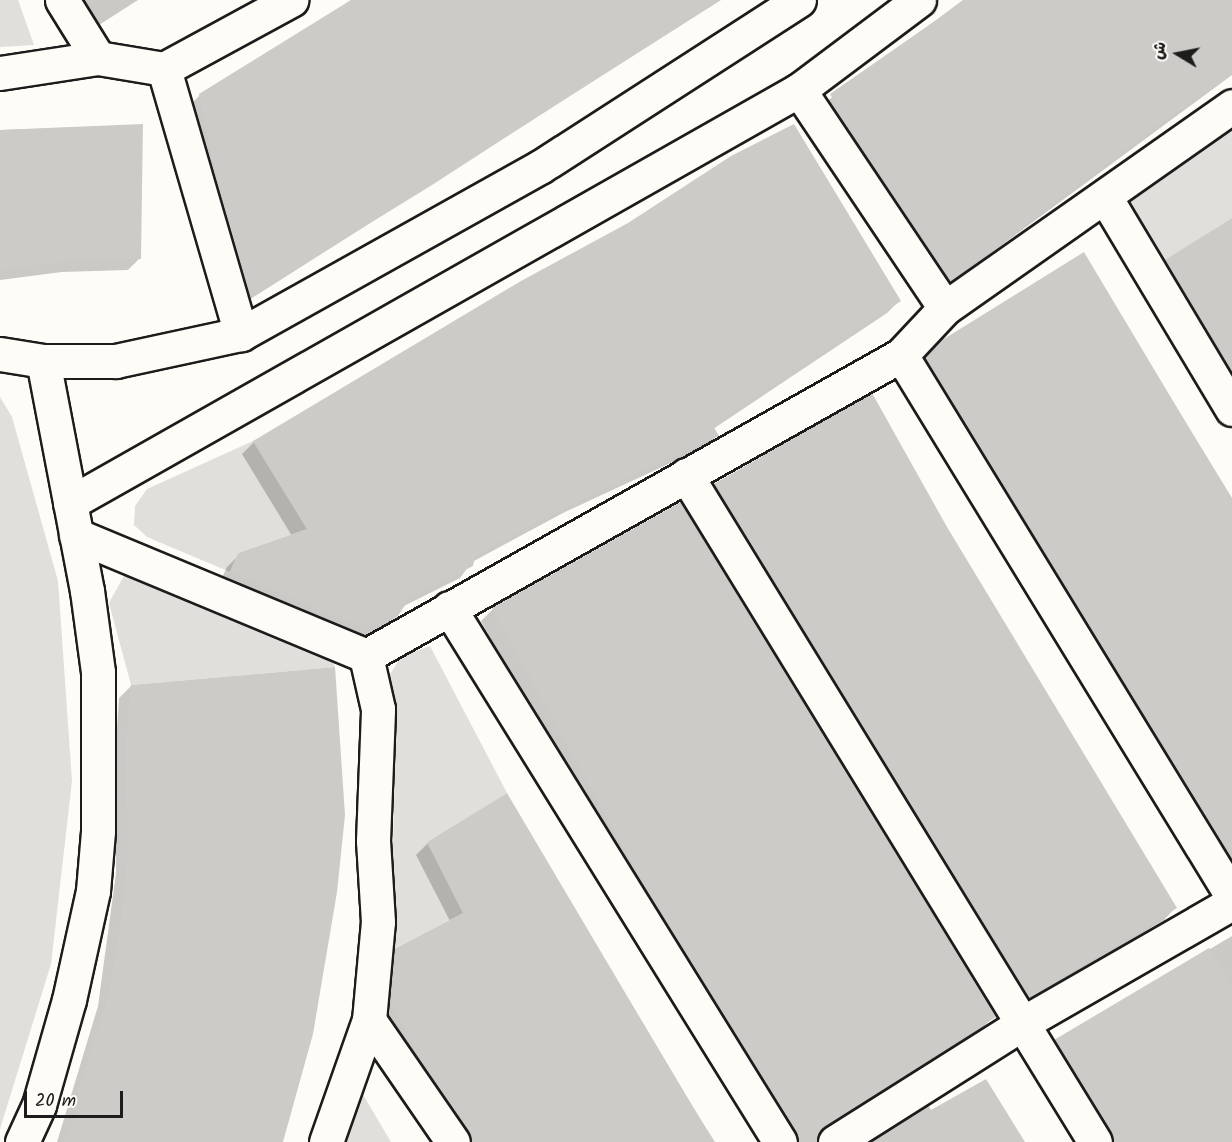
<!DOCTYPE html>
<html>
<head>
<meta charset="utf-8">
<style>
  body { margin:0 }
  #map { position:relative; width:1232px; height:1142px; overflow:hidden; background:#fdfcf7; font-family:Kalam,"Playpen Sans Arabic",sans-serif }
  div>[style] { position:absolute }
  .green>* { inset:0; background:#e0dfdb }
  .shadow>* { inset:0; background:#0003 }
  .building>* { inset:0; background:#cccbc8 }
  .roads { filter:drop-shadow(2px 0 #1c1c1c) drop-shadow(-2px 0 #1c1c1c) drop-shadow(0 2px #1c1c1c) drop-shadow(0 -2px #1c1c1c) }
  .street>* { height:33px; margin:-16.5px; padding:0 16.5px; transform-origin:16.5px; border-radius:16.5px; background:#fdfcf7 }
  .secondary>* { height:33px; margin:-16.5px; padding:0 16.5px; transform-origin:16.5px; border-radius:16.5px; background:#fdfcf7 }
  span { translate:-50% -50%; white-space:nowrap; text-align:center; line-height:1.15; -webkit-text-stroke:5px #fdfcf7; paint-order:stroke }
  .north { position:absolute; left:1148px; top:24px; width:60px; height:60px; -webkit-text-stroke:4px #fdfcf7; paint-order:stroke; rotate:280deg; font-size:16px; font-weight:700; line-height:24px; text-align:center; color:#1c1c1c }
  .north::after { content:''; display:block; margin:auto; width:21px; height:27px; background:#1c1c1c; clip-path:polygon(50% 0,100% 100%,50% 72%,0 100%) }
  .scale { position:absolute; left:24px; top:1091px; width:99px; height:27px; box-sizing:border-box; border:3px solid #1c1c1c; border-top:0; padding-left:8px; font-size:18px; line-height:21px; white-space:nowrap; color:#1c1c1c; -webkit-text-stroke:4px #fdfcf7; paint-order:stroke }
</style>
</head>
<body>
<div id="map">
  <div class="green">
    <i style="clip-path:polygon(0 0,18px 0,34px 45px,0 47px)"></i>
    <i style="clip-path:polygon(1232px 130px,1232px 218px,1152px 269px,1115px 212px)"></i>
    <i style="clip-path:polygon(0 397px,12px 417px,58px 581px,72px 781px,51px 964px,0 1129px)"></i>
    <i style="clip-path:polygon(253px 441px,307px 529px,238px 553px,230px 572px,147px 537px,134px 525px,135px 506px,147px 489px)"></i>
    <i style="clip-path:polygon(144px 571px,331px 658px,335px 667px,131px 685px,109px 603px,125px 574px)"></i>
    <i style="clip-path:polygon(430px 646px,507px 793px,427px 842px,463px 913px,380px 956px,393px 842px,396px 729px,389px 676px,401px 657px)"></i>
    <i style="clip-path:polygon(355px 1081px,391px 1142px,326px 1142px)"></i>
  </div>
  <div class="shadow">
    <i style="clip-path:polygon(81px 0,138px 0,99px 25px)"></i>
    <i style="clip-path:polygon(354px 0,721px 0,238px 307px,188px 107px,200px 95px)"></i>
    <i style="clip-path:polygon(963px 0,1232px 0,1232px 75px,938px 292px,819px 107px)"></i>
    <i style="clip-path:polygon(142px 125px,140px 258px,128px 270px,62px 272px,0 280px,0 130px)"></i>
    <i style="clip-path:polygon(1232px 221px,1232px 404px,1154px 273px,1166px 262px)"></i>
    <i style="clip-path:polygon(1083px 254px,1232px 498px,1232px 879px,914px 370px,927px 356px)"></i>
    <i style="clip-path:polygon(899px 301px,887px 313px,713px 429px,717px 436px,705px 447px,563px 513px,472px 562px,460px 578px,402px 607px,383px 629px,369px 637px,342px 636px,219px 584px,227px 567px,239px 555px,292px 536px,242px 454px,254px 442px)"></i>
    <i style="clip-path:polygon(871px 395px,946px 528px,1175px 908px,1164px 920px,1016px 1009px,703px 497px,715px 485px)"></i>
    <i style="clip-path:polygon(493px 609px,994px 1016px,982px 1028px,817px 1134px,817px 1142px,783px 1142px,638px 908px,481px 621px)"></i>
    <i style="clip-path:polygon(131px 686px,282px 1142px,57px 1142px,98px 1006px,116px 873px,115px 758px,119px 698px)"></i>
    <i style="clip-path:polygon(507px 795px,714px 1142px,456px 1142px,382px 1021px,383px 963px,395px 950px,450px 921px,416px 855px,428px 843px)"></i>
    <i style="clip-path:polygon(1232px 936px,1232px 1142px,1098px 1142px,1043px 1053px,1055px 1041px)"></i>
  </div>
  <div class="building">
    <i style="clip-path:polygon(351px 0,718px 0,432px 185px,250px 297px,218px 188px,199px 94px)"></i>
    <i style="clip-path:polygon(965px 0,1232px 0,1232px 74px,1145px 134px,950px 282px,832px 105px,836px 104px,830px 94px)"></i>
    <i style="clip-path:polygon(143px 124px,141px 259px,75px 260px,0 270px,0 130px)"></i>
    <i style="clip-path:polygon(794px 124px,901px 301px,713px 426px,719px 436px,576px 502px,475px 556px,473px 566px,410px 598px,397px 617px,382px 625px,355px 625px,230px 572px,238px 553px,307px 529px,253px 441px,521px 281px,628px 223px,731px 156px)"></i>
    <i style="clip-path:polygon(1232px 218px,1232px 373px,1165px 260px)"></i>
    <i style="clip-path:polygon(1084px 252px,1232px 500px,1232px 860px,924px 357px,939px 342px)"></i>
    <i style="clip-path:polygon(872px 393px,947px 527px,1177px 908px,1029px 998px,714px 484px)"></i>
    <i style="clip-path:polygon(681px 502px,996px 1017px,825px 1126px,816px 1142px,799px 1142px,650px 896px,492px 608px)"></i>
    <i style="clip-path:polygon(335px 667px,345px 815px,337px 892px,313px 1034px,283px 1142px,62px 1142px,77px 1111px,72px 1110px,109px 993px,120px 928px,127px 860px,126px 745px,131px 685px)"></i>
    <i style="clip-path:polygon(507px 793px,689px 1101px,715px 1142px,471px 1142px,468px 1131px,426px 1069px,394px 1010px,390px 995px,394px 949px,463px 913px,427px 842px)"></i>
    <i style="clip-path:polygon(1209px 948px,1232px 986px,1232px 1142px,1114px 1142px,1054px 1040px)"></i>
    <i style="clip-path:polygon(986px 1079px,1025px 1142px,870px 1142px,928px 1105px,931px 1110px)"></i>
  </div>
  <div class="roads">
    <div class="street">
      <i style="left:62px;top:0;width:68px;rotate:58.2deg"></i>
      <i style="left:164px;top:69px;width:276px;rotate:73.8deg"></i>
      <i style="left:0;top:73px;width:99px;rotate:-8.7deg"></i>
      <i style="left:98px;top:58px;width:67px;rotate:9.5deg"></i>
      <i style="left:164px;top:69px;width:145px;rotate:-28.5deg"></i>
      <i style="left:799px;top:90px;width:262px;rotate:56.2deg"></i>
      <i style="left:1105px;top:197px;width:247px;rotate:59.1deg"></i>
      <i style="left:901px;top:355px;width:634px;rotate:58.54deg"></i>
      <i style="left:686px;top:475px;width:782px;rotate:58.48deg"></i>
      <i style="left:76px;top:535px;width:314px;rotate:22.6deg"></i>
      <i style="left:449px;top:608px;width:628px;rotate:58.21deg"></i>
      <i style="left:366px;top:656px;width:614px;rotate:-29.36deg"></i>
      <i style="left:901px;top:355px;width:64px;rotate:-46.9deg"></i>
      <i style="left:945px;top:308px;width:351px;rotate:-35.1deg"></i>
      <i style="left:369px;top:1020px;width:148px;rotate:55.5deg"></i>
      <i style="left:22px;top:1142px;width:41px;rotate:-65.3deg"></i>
      <i style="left:39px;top:1105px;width:109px;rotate:-74.1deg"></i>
      <i style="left:69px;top:1000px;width:112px;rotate:-77.6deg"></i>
      <i style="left:93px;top:891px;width:60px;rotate:-85.2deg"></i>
      <i style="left:98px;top:831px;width:159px;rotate:-90deg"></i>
      <i style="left:98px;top:672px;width:82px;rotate:-97.7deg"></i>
      <i style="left:87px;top:591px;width:234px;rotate:-100.8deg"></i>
      <i style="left:326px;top:1142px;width:129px;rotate:-70.6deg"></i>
      <i style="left:369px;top:1020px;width:98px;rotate:-84.8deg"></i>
      <i style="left:378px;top:922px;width:81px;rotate:-93.5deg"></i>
      <i style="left:373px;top:841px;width:132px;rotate:-87.8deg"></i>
      <i style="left:378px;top:709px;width:54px;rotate:-102.8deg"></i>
      <i style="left:835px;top:1142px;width:222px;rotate:-32.3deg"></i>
      <i style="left:1023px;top:1023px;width:241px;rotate:-29.9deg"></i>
    </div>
    <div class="secondary">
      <i style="left:0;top:354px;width:44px;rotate:9.2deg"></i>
      <i style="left:43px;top:361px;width:73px"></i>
      <i style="left:116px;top:361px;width:128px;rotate:-12.2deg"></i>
      <i style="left:241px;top:334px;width:342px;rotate:-29.2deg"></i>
      <i style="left:540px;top:167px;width:308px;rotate:-32.8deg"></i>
      <i style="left:70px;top:503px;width:838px;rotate:-29.53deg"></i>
      <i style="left:799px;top:90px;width:150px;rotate:-36.9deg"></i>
    </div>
  </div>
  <div class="north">ش</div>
  <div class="scale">20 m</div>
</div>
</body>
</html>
